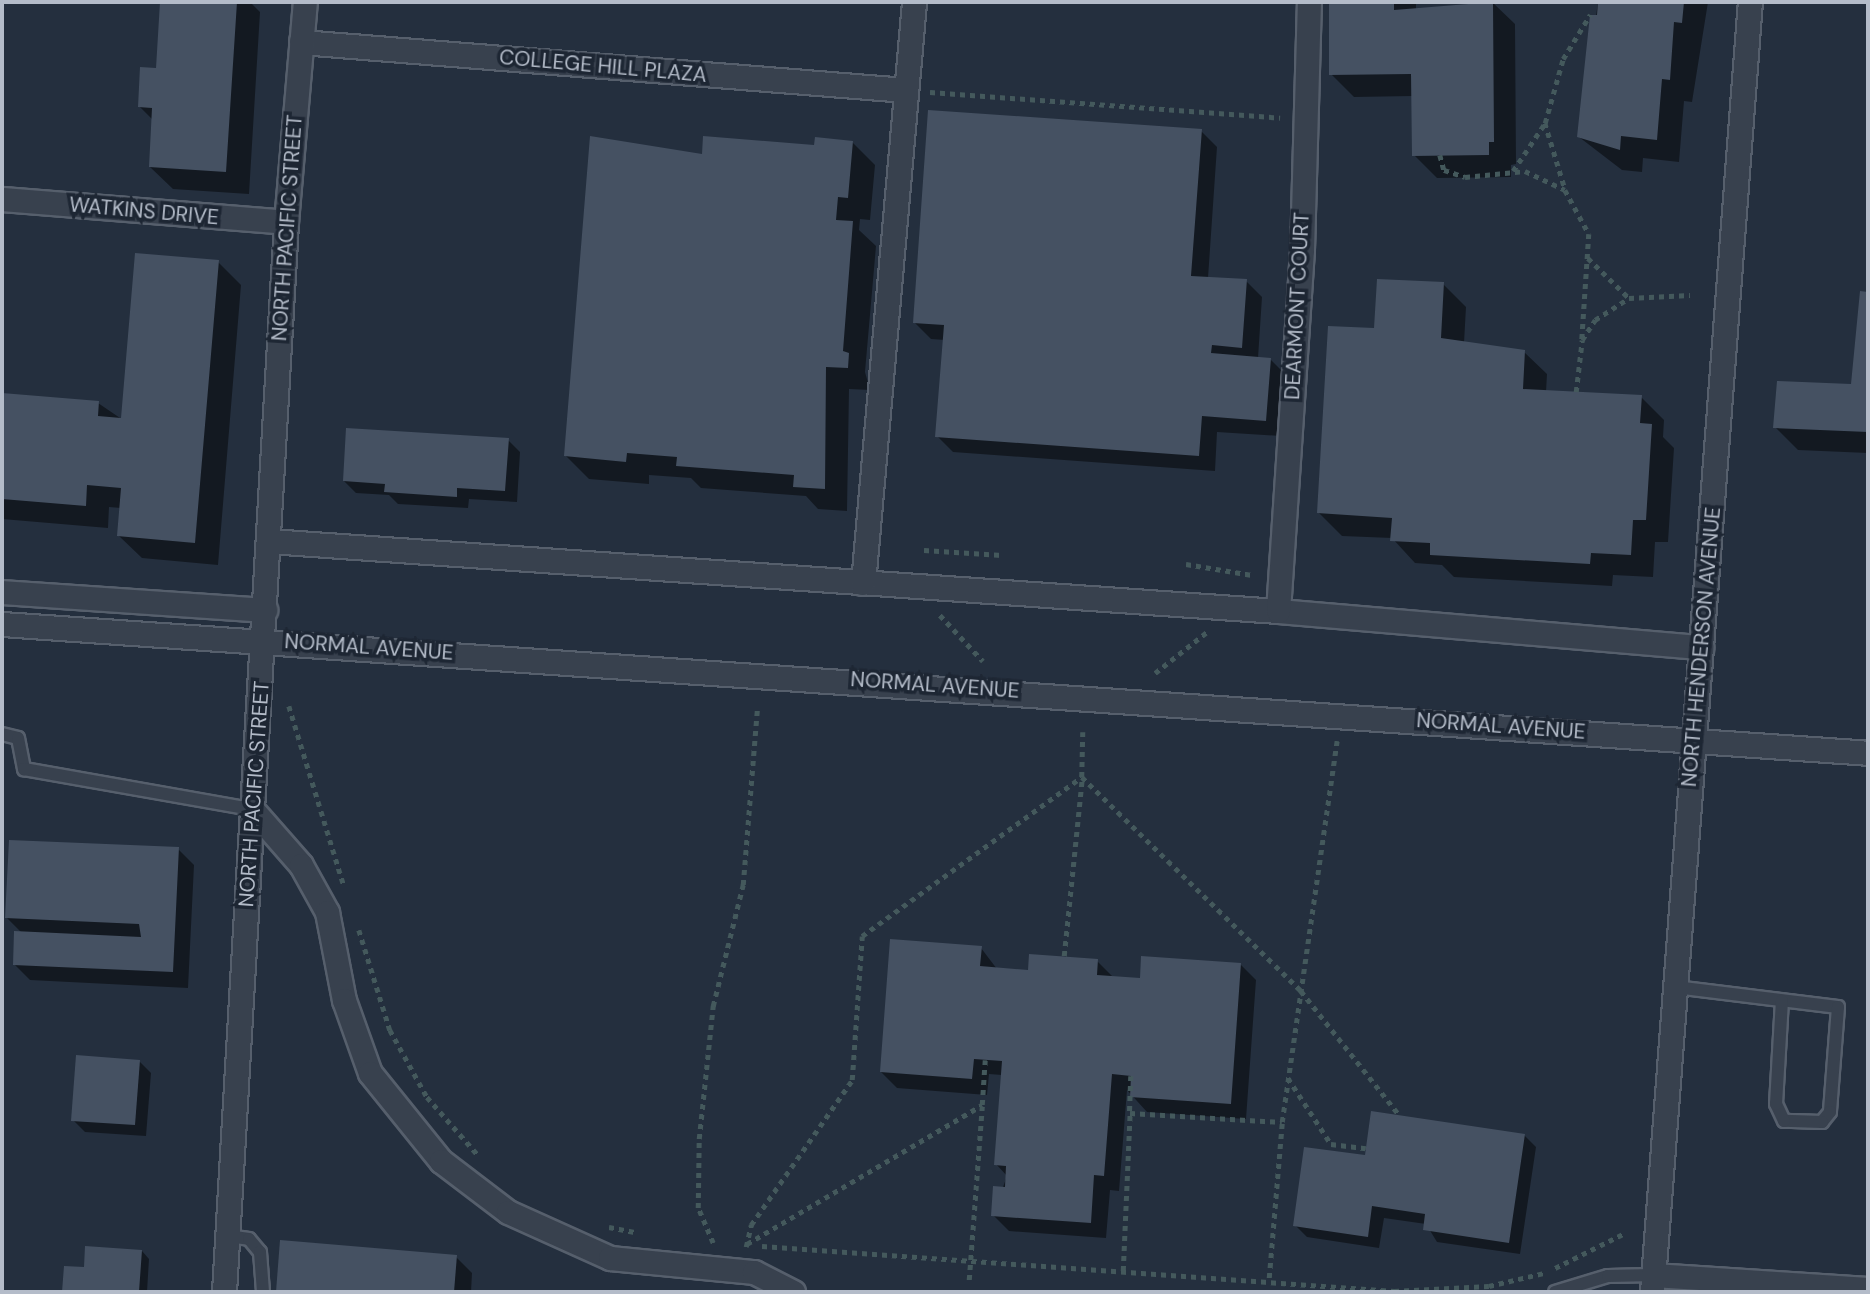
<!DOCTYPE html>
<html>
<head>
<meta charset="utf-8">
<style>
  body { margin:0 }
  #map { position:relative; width:1870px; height:1294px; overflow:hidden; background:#242f3e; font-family:"DM Sans",sans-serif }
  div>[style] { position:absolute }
  .shadow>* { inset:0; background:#0007 }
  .building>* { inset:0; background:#455162 }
  .path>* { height:4.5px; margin-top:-2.25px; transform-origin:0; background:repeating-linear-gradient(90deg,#44595c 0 5px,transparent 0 10px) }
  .roads { filter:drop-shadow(2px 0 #565f6c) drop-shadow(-2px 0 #565f6c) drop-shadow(0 2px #565f6c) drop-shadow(0 -2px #565f6c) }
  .lane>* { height:12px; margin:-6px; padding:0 6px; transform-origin:6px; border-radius:6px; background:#38414e }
  .street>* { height:23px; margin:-11.5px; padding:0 11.5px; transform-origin:11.5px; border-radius:11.5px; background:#38414e }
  span { translate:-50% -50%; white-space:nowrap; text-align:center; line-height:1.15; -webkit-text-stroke:7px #1d2633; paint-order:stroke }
  .street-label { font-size:21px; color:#b4bcc9 }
  .frame { position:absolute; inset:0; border:4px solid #b4bcc9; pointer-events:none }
</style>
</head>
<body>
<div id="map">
  <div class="shadow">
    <i style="clip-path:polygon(162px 2px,250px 2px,260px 12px,249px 194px,173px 189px,150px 167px,153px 120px,139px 106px,158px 70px)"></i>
    <i style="clip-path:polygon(1330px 2px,1416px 2px,1416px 10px,1492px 2px,1515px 24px,1516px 164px,1511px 165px,1511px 177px,1437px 178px,1414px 155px,1413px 96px,1354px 97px,1331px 74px)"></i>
    <i style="clip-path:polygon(1598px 2px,1708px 2px,1692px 102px,1684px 101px,1679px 162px,1643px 158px,1642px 172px,1622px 170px,1579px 137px)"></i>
    <i style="clip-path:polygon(1201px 131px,1217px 147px,1208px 278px,1246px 281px,1262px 297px,1258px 358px,1270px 359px,1286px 375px,1281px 436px,1217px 432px,1215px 471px,953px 452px,937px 436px,945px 340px,931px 339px,915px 323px)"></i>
    <i style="clip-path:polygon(852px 142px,875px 165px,870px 220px,860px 219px,859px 230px,876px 246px,865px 372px,870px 390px,849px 389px,847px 511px,818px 509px,806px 496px,701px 488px,691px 478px,649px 475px,649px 484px,589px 479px,566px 456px,703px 156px)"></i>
    <i style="clip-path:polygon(218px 262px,241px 285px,218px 565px,142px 558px,119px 536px,121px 508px,109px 507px,108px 528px,2px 519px,2px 395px,98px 403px,123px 420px)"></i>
    <i style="clip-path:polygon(1443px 284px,1466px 307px,1464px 343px,1524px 352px,1547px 374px,1546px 392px,1641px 397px,1664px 420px,1663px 437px,1674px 448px,1668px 542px,1655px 542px,1653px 577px,1613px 575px,1612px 586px,1454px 577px,1442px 565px,1415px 563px,1392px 538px,1342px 536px,1319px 513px,1375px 330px)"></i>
    <i style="clip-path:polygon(1862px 293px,1868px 293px,1868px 453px,1798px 450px,1775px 427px,1853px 386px)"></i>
    <i style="clip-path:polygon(508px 440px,520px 452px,517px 502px,469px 499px,468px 508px,398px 504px,389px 495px,356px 493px,344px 481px)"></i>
    <i style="clip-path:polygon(178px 849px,194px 865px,188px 988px,30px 980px,14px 964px,22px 933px,7px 918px)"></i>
    <i style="clip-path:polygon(981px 948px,997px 969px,1030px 972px,1097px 961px,1113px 977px,1141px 980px,1240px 964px,1256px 980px,1246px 1119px,1147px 1112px,1127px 1090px,1119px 1191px,1110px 1190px,1106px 1238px,1009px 1231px,993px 1215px,1007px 1176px,996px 1164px,1002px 1075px,989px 1074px,987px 1095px,897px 1088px,881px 1072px)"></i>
    <i style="clip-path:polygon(139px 1061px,151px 1073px,146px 1136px,85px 1132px,73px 1120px)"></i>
    <i style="clip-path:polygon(1524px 1135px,1536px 1147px,1520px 1254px,1437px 1242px,1426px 1224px,1384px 1218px,1379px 1248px,1307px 1237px,1295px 1225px,1366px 1157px)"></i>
    <i style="clip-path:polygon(282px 1242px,456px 1257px,472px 1273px,471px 1292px,278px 1292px)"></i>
    <i style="clip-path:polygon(142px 1251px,149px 1259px,147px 1292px,64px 1292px,66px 1267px,85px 1269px)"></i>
  </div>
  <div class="building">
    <i style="clip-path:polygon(160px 2px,237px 2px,226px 172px,149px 167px,152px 108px,138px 107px,140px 67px,156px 68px)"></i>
    <i style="clip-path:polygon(1329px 2px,1394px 2px,1394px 10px,1493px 2px,1494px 142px,1489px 142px,1489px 155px,1412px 156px,1411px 74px,1329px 75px)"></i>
    <i style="clip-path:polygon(1598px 2px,1684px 2px,1682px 23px,1674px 22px,1670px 80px,1662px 79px,1657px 140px,1621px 136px,1620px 150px,1577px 137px,1590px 15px,1597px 15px)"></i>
    <i style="clip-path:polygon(928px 110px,1202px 129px,1191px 276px,1247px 279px,1242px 348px,1212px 345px,1211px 353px,1271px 358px,1266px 421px,1202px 416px,1199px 456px,935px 437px,944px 325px,913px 323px)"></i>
    <i style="clip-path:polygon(590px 136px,702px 154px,703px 136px,814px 145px,815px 137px,853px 141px,848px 198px,838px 197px,836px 220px,853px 221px,843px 351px,849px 353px,848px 368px,826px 367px,825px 489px,793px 487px,794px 475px,676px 466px,677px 457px,627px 453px,626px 462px,564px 456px)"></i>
    <i style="clip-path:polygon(135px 253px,219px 260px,195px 543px,117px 536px,121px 488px,87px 485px,86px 506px,2px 499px,2px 393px,99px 401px,98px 416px,121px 418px)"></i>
    <i style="clip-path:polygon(1377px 279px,1444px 282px,1441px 338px,1525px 350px,1523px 389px,1642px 395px,1640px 423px,1652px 424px,1646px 520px,1633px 520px,1631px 555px,1591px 553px,1590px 564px,1430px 555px,1430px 543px,1390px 541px,1392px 518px,1317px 513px,1328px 326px,1374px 328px)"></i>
    <i style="clip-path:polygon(1860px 291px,1868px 292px,1868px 432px,1773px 428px,1777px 381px,1851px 384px)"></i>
    <i style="clip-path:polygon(346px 428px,509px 438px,505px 491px,457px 488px,457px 497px,384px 492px,385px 484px,343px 481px)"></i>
    <i style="clip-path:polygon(9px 840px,179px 847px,173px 972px,13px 965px,14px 931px,141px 937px,139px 924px,5px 918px)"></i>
    <i style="clip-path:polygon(890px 939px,982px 946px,980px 966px,1028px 970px,1029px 954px,1098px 959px,1097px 975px,1140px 978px,1141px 956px,1241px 963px,1231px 1104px,1130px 1097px,1131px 1076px,1112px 1074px,1104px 1176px,1094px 1175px,1091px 1223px,991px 1216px,993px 1186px,1005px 1187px,1006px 1166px,994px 1165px,1002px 1061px,974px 1059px,972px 1079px,880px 1072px)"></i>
    <i style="clip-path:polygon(76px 1055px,140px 1060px,135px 1125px,71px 1121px)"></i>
    <i style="clip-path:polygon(1371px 1111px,1525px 1134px,1509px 1243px,1423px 1230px,1425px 1214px,1372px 1206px,1368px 1237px,1293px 1226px,1304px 1147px,1365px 1155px)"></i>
    <i style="clip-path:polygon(280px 1240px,457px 1255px,454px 1292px,276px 1292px)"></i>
    <i style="clip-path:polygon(85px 1246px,142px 1250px,139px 1292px,62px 1292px,64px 1266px,84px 1267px)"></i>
  </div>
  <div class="path">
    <i style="left:930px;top:92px;width:351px;rotate:4.2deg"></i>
    <i style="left:1545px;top:123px;width:66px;rotate:-74.3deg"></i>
    <i style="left:1563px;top:59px;width:52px;rotate:-58.5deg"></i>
    <i style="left:1440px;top:155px;width:16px;rotate:75deg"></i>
    <i style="left:1444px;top:170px;width:22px;rotate:18deg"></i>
    <i style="left:1465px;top:177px;width:60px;rotate:-5.7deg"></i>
    <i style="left:1525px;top:171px;width:44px;rotate:25.4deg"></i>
    <i style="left:1565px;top:190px;width:50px;rotate:61.4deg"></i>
    <i style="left:1589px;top:234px;width:106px;rotate:93.8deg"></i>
    <i style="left:1513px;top:171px;width:58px;rotate:-56.3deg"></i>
    <i style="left:1545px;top:123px;width:69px;rotate:73.1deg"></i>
    <i style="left:1588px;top:258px;width:57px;rotate:44.3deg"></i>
    <i style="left:1576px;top:392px;width:52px;rotate:-83.4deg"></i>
    <i style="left:1582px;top:340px;width:24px;rotate:-57deg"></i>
    <i style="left:1595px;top:320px;width:40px;rotate:-32.9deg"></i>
    <i style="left:1629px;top:298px;width:61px;rotate:-2.8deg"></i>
    <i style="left:924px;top:550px;width:78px;rotate:3.7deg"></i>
    <i style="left:1186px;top:564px;width:67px;rotate:9.5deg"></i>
    <i style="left:940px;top:615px;width:63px;rotate:46.9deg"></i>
    <i style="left:1155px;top:673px;width:66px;rotate:-38.3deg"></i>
    <i style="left:289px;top:706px;width:188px;rotate:73deg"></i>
    <i style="left:1083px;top:732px;width:45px;rotate:91.3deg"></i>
    <i style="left:1082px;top:777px;width:306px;rotate:44.3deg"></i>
    <i style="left:1301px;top:991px;width:159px;rotate:51.6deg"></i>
    <i style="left:359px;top:930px;width:105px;rotate:72.8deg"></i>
    <i style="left:390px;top:1030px;width:77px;rotate:61.1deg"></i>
    <i style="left:427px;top:1097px;width:76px;rotate:48.7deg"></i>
    <i style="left:1064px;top:956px;width:179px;rotate:-84.2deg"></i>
    <i style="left:1131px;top:1076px;width:37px;rotate:92deg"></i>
    <i style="left:1130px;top:1113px;width:152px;rotate:3.4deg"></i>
    <i style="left:1288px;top:1078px;width:79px;rotate:56.9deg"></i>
    <i style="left:1331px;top:1144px;width:35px;rotate:7deg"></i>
    <i style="left:609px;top:1227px;width:26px;rotate:11deg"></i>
    <i style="left:713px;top:1243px;width:38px;rotate:-113deg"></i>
    <i style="left:698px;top:1208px;width:69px;rotate:-89.2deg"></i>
    <i style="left:699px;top:1139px;width:134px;rotate:-84deg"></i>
    <i style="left:713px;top:1006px;width:125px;rotate:-76.1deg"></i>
    <i style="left:743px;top:885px;width:175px;rotate:-85.4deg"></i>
    <i style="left:747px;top:1244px;width:273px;rotate:-30.6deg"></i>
    <i style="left:982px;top:1105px;width:45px;rotate:-86.2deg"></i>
    <i style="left:762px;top:1246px;width:634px;rotate:4.07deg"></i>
    <i style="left:1394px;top:1291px;width:95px;rotate:-3deg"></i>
    <i style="left:1489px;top:1286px;width:57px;rotate:-13.3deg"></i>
    <i style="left:746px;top:1247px;width:23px;rotate:-77deg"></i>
    <i style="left:751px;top:1225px;width:177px;rotate:-55.1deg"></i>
    <i style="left:852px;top:1080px;width:144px;rotate:-86deg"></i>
    <i style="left:862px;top:936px;width:271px;rotate:-35.9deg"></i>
    <i style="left:1555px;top:1268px;width:76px;rotate:-26.6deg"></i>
    <i style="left:1123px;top:1271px;width:158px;rotate:-87.5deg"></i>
    <i style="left:1269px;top:1278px;width:157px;rotate:-85.2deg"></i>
    <i style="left:1282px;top:1122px;width:385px;rotate:-81.8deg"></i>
    <i style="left:969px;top:1280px;width:174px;rotate:-85.7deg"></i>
  </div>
  <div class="roads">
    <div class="lane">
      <i style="left:2px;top:734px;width:16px;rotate:14deg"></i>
      <i style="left:18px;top:738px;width:32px;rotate:79deg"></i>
      <i style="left:24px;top:769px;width:231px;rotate:10deg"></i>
      <i style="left:1675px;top:987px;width:164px;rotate:7deg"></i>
      <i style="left:1838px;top:1007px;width:105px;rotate:94.4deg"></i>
      <i style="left:1830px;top:1112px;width:13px;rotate:129deg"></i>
      <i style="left:1822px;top:1122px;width:38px;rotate:-178deg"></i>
      <i style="left:1784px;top:1121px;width:19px;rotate:-115deg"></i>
      <i style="left:1776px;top:1104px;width:103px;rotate:-86.7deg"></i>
      <i style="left:228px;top:1236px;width:21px;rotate:8deg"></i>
      <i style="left:249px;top:1239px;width:17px;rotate:50deg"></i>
      <i style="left:260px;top:1252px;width:40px;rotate:85.7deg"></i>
      <i style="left:1555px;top:1292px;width:55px;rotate:-16.8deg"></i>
      <i style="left:1608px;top:1276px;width:45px;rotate:-1.3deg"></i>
    </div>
    <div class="street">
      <i style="left:301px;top:42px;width:606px;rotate:4.54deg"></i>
      <i style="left:2px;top:199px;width:285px;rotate:4.6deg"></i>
      <i style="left:269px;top:541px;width:1011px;rotate:3.97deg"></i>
      <i style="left:1278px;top:611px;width:425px;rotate:4.9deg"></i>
      <i style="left:863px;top:583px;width:583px;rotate:-84.98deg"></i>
      <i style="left:2px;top:592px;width:264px;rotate:3.9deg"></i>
      <i style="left:1278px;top:611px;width:362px;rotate:-86.2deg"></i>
      <i style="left:1302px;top:250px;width:248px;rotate:-88.4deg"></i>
      <i style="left:2px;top:624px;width:1870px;rotate:3.95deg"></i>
      <i style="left:252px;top:809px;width:74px;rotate:48.8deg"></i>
      <i style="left:301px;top:865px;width:54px;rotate:61deg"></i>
      <i style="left:327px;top:912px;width:90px;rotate:79.1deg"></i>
      <i style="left:344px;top:1000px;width:77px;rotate:70.4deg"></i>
      <i style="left:370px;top:1073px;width:113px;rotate:51.1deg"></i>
      <i style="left:441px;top:1161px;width:84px;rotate:37.3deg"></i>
      <i style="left:508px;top:1212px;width:112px;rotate:24.3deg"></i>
      <i style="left:610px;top:1258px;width:145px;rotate:5.6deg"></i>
      <i style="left:754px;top:1272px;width:44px;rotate:27.1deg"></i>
      <i style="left:1653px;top:1275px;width:215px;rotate:3.7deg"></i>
      <i style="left:224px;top:1292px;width:1072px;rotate:-86.68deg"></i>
      <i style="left:286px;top:222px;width:221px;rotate:-85.1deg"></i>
      <i style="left:1652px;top:1292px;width:1294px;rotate:-85.66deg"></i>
    </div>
  </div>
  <div class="street-label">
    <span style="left:603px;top:66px;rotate:5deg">COLLEGE HILL PLAZA</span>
    <span style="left:144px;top:211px;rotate:5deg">WATKINS DRIVE</span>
    <span style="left:287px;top:228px;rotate:-86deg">NORTH PACIFIC STREET</span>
    <span style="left:1297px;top:306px;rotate:-87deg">DEARMONT COURT</span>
    <span style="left:369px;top:647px;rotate:4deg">NORMAL AVENUE</span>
    <span style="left:1701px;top:647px;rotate:-85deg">NORTH HENDERSON AVENUE</span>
    <span style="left:935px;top:685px;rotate:4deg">NORMAL AVENUE</span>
    <span style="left:1501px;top:726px;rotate:4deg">NORMAL AVENUE</span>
    <span style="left:254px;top:794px;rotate:-86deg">NORTH PACIFIC STREET</span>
  </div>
  <div class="frame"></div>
</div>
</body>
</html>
